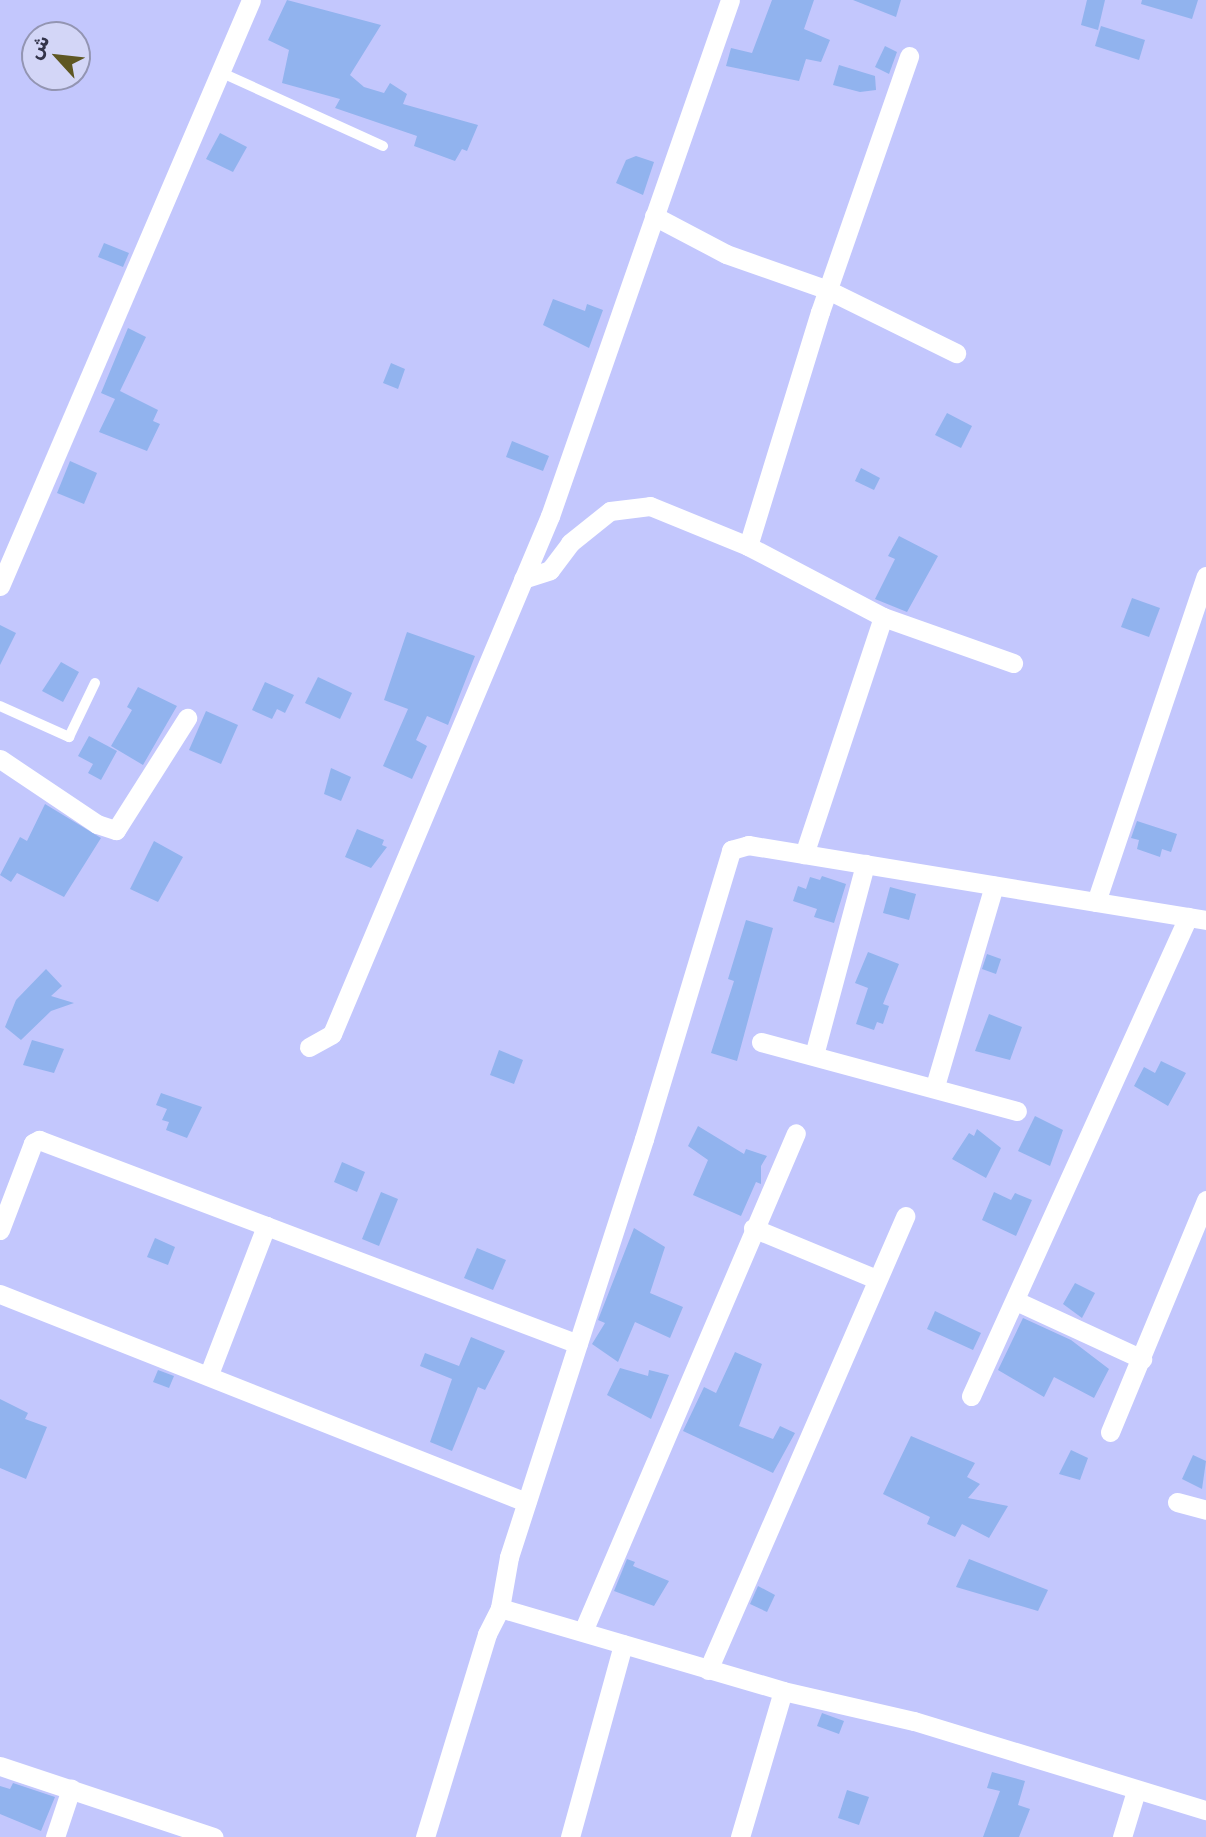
<!DOCTYPE html>
<html>
<head>
<meta charset="utf-8">
<style>
  body { margin:0 }
  #map { position:relative; width:1206px; height:1837px; overflow:hidden; background:#c3c7fd; font-family:Rubik,Cairo,sans-serif }
  div>[style] { position:absolute }
  .building>* { inset:0; background:#91b3ee }
  .lane>* { height:10px; margin:-5px; padding:0 5px; transform-origin:5px; border-radius:5px; background:#fff }
  .street>* { height:19px; margin:-9.5px; padding:0 9.5px; transform-origin:9.5px; border-radius:9.5px; background:#fff }
  span { translate:-50% -50%; white-space:nowrap; text-align:center; line-height:1.15; -webkit-text-stroke:5px #d3d6f7; paint-order:stroke }
  .north { position:absolute; left:21px; top:21px; width:70px; height:70px; box-sizing:border-box; background:#d3d6f7; border:2px solid #9395b2; border-radius:50%; rotate:297deg; font-size:19px; font-weight:700; line-height:28px; text-align:center; color:#33344a }
  .north::after { content:''; display:block; margin:auto; width:24px; height:32px; background:#5e5723; clip-path:polygon(50% 0,100% 100%,50% 72%,0 100%) }
</style>
</head>
<body>
<div id="map">
  <div class="building">
    <i style="clip-path:polygon(287px 0,381px 25px,350px 75px,364px 87px,384px 93px,390px 83px,407px 94px,403px 104px,478px 125px,467px 151px,462px 149px,455px 161px,414px 146px,417px 136px,335px 108px,340px 99px,282px 83px,289px 50px,268px 40px)"></i>
    <i style="clip-path:polygon(772px 0,814px 0,804px 29px,830px 40px,821px 62px,806px 59px,799px 81px,726px 66px,731px 48px,752px 53px)"></i>
    <i style="clip-path:polygon(853px 0,901px 0,896px 17px)"></i>
    <i style="clip-path:polygon(1087px 0,1105px 0,1098px 30px,1081px 25px)"></i>
    <i style="clip-path:polygon(1142px 0,1198px 0,1192px 19px,1141px 4px)"></i>
    <i style="clip-path:polygon(1101px 26px,1145px 40px,1139px 60px,1095px 46px)"></i>
    <i style="clip-path:polygon(885px 46px,897px 52px,889px 74px,875px 67px)"></i>
    <i style="clip-path:polygon(839px 65px,875px 76px,876px 90px,860px 92px,833px 85px)"></i>
    <i style="clip-path:polygon(220px 133px,247px 147px,233px 172px,206px 159px)"></i>
    <i style="clip-path:polygon(636px 156px,654px 162px,643px 195px,616px 183px,626px 160px)"></i>
    <i style="clip-path:polygon(104px 243px,129px 253px,123px 267px,98px 257px)"></i>
    <i style="clip-path:polygon(553px 299px,585px 311px,587px 304px,603px 310px,589px 348px,543px 325px)"></i>
    <i style="clip-path:polygon(128px 328px,146px 337px,120px 391px,158px 410px,153px 421px,160px 424px,147px 451px,99px 432px,115px 399px,101px 393px)"></i>
    <i style="clip-path:polygon(391px 363px,405px 369px,398px 389px,383px 383px)"></i>
    <i style="clip-path:polygon(947px 413px,972px 426px,961px 448px,935px 435px)"></i>
    <i style="clip-path:polygon(512px 441px,549px 456px,543px 471px,506px 457px)"></i>
    <i style="clip-path:polygon(70px 461px,97px 473px,84px 504px,57px 493px)"></i>
    <i style="clip-path:polygon(861px 468px,880px 478px,874px 490px,855px 481px)"></i>
    <i style="clip-path:polygon(899px 536px,938px 556px,907px 612px,875px 599px,895px 559px,888px 556px)"></i>
    <i style="clip-path:polygon(1132px 598px,1160px 608px,1149px 637px,1121px 627px)"></i>
    <i style="clip-path:polygon(0 625px,16px 633px,0 665px)"></i>
    <i style="clip-path:polygon(407px 632px,475px 656px,448px 725px,427px 716px,416px 740px,427px 746px,412px 779px,383px 766px,408px 709px,384px 700px)"></i>
    <i style="clip-path:polygon(61px 662px,79px 672px,63px 702px,42px 691px)"></i>
    <i style="clip-path:polygon(318px 677px,352px 693px,340px 719px,305px 703px)"></i>
    <i style="clip-path:polygon(265px 682px,294px 695px,285px 713px,277px 709px,272px 719px,252px 710px)"></i>
    <i style="clip-path:polygon(138px 687px,177px 706px,143px 765px,111px 746px,132px 710px,127px 707px)"></i>
    <i style="clip-path:polygon(206px 711px,238px 725px,221px 764px,189px 750px)"></i>
    <i style="clip-path:polygon(89px 736px,117px 751px,101px 780px,88px 773px,93px 764px,78px 756px)"></i>
    <i style="clip-path:polygon(331px 768px,351px 777px,341px 801px,324px 794px)"></i>
    <i style="clip-path:polygon(45px 804px,101px 838px,64px 897px,17px 873px,11px 882px,0 875px,20px 837px,27px 841px)"></i>
    <i style="clip-path:polygon(1137px 821px,1177px 834px,1171px 852px,1162px 849px,1160px 857px,1137px 849px,1139px 840px,1131px 838px)"></i>
    <i style="clip-path:polygon(357px 829px,384px 840px,382px 845px,387px 847px,371px 868px,345px 857px)"></i>
    <i style="clip-path:polygon(154px 841px,183px 857px,158px 902px,130px 889px)"></i>
    <i style="clip-path:polygon(822px 876px,846px 884px,834px 923px,814px 917px,817px 909px,793px 901px,798px 886px,806px 889px,810px 877px,820px 880px)"></i>
    <i style="clip-path:polygon(890px 887px,916px 894px,909px 920px,883px 913px)"></i>
    <i style="clip-path:polygon(746px 920px,773px 928px,737px 1061px,711px 1053px,734px 981px,728px 979px)"></i>
    <i style="clip-path:polygon(868px 952px,899px 964px,883px 1004px,889px 1006px,883px 1024px,877px 1022px,874px 1030px,856px 1024px,868px 988px,855px 983px)"></i>
    <i style="clip-path:polygon(987px 954px,1001px 959px,996px 974px,982px 969px)"></i>
    <i style="clip-path:polygon(46px 969px,62px 986px,51px 996px,74px 1003px,51px 1011px,21px 1040px,5px 1027px,16px 1000px)"></i>
    <i style="clip-path:polygon(989px 1014px,1022px 1027px,1010px 1060px,975px 1051px)"></i>
    <i style="clip-path:polygon(32px 1040px,64px 1049px,54px 1073px,23px 1065px)"></i>
    <i style="clip-path:polygon(499px 1050px,523px 1060px,514px 1084px,490px 1075px)"></i>
    <i style="clip-path:polygon(1161px 1061px,1186px 1073px,1168px 1106px,1134px 1086px,1144px 1067px,1155px 1073px)"></i>
    <i style="clip-path:polygon(161px 1093px,202px 1107px,187px 1138px,166px 1130px,169px 1122px,162px 1120px,167px 1109px,156px 1105px)"></i>
    <i style="clip-path:polygon(1035px 1116px,1063px 1130px,1050px 1166px,1018px 1151px)"></i>
    <i style="clip-path:polygon(698px 1126px,744px 1154px,746px 1149px,767px 1156px,761px 1166px,761px 1184px,756px 1182px,741px 1216px,693px 1195px,708px 1160px,688px 1146px)"></i>
    <i style="clip-path:polygon(977px 1129px,1001px 1148px,986px 1178px,952px 1159px,969px 1133px,974px 1136px)"></i>
    <i style="clip-path:polygon(342px 1162px,365px 1172px,357px 1192px,334px 1182px)"></i>
    <i style="clip-path:polygon(381px 1192px,398px 1199px,379px 1246px,362px 1239px)"></i>
    <i style="clip-path:polygon(994px 1192px,1011px 1200px,1015px 1193px,1032px 1200px,1016px 1236px,982px 1220px)"></i>
    <i style="clip-path:polygon(634px 1228px,665px 1247px,650px 1293px,683px 1307px,670px 1338px,635px 1322px,618px 1362px,592px 1344px,605px 1323px,598px 1320px)"></i>
    <i style="clip-path:polygon(155px 1238px,175px 1247px,168px 1265px,147px 1257px)"></i>
    <i style="clip-path:polygon(477px 1248px,506px 1260px,493px 1290px,464px 1278px)"></i>
    <i style="clip-path:polygon(1075px 1283px,1095px 1293px,1082px 1318px,1063px 1304px)"></i>
    <i style="clip-path:polygon(935px 1311px,981px 1333px,973px 1350px,927px 1329px)"></i>
    <i style="clip-path:polygon(1023px 1318px,1071px 1340px,1109px 1369px,1094px 1398px,1054px 1377px,1044px 1397px,998px 1370px)"></i>
    <i style="clip-path:polygon(471px 1337px,505px 1351px,485px 1390px,478px 1387px,452px 1451px,430px 1442px,452px 1379px,420px 1366px,425px 1353px,459px 1366px)"></i>
    <i style="clip-path:polygon(735px 1352px,762px 1364px,739px 1426px,773px 1439px,780px 1426px,795px 1433px,773px 1473px,683px 1431px,704px 1387px,716px 1393px)"></i>
    <i style="clip-path:polygon(620px 1368px,648px 1376px,649px 1370px,669px 1375px,651px 1419px,607px 1395px)"></i>
    <i style="clip-path:polygon(158px 1370px,174px 1376px,169px 1388px,153px 1382px)"></i>
    <i style="clip-path:polygon(0 1399px,28px 1413px,25px 1419px,47px 1427px,26px 1479px,0 1468px)"></i>
    <i style="clip-path:polygon(911px 1436px,975px 1463px,967px 1477px,980px 1484px,968px 1498px,1008px 1506px,989px 1538px,962px 1524px,955px 1537px,927px 1524px,930px 1517px,883px 1494px)"></i>
    <i style="clip-path:polygon(1071px 1450px,1088px 1458px,1080px 1480px,1059px 1474px)"></i>
    <i style="clip-path:polygon(1193px 1455px,1206px 1461px,1202px 1489px,1182px 1479px)"></i>
    <i style="clip-path:polygon(627px 1559px,635px 1562px,633px 1566px,669px 1581px,654px 1606px,614px 1591px)"></i>
    <i style="clip-path:polygon(969px 1559px,1048px 1590px,1038px 1611px,956px 1587px)"></i>
    <i style="clip-path:polygon(758px 1586px,775px 1595px,767px 1612px,750px 1604px)"></i>
    <i style="clip-path:polygon(822px 1713px,844px 1721px,839px 1734px,817px 1726px)"></i>
    <i style="clip-path:polygon(992px 1772px,1025px 1781px,1018px 1805px,1030px 1809px,1019px 1837px,983px 1837px,1000px 1791px,987px 1788px)"></i>
    <i style="clip-path:polygon(13px 1783px,55px 1797px,41px 1831px,0 1814px,0 1786px,10px 1789px)"></i>
    <i style="clip-path:polygon(847px 1790px,869px 1797px,859px 1825px,838px 1818px)"></i>
  </div>
  <div class="lane">
    <i style="left:220px;top:72px;width:179px;rotate:24.4deg"></i>
    <i style="left:0;top:706px;width:76px;rotate:24.2deg"></i>
    <i style="left:69px;top:737px;width:60px;rotate:-64.3deg"></i>
  </div>
  <div class="street">
    <i style="left:654px;top:216px;width:81px;rotate:27.8deg"></i>
    <i style="left:726px;top:254px;width:108px;rotate:19.4deg"></i>
    <i style="left:828px;top:290px;width:143px;rotate:26.2deg"></i>
    <i style="left:748px;top:546px;width:245px;rotate:-72.9deg"></i>
    <i style="left:820px;top:312px;width:271px;rotate:-70.8deg"></i>
    <i style="left:523px;top:579px;width:28px;rotate:-18deg"></i>
    <i style="left:550px;top:570px;width:34px;rotate:-53deg"></i>
    <i style="left:570px;top:543px;width:51px;rotate:-38.7deg"></i>
    <i style="left:610px;top:511px;width:40px;rotate:-7.1deg"></i>
    <i style="left:650px;top:506px;width:106px;rotate:22.2deg"></i>
    <i style="left:748px;top:546px;width:153px;rotate:27.7deg"></i>
    <i style="left:883px;top:617px;width:250px;rotate:108.4deg"></i>
    <i style="left:0;top:586px;width:637px;rotate:-66.81deg"></i>
    <i style="left:883px;top:617px;width:138px;rotate:19.5deg"></i>
    <i style="left:0;top:759px;width:117px;rotate:33.8deg"></i>
    <i style="left:97px;top:824px;width:20px;rotate:18deg"></i>
    <i style="left:116px;top:830px;width:133px;rotate:-57.6deg"></i>
    <i style="left:1096px;top:902px;width:344px;rotate:-71.4deg"></i>
    <i style="left:761px;top:1042px;width:265px;rotate:15.1deg"></i>
    <i style="left:309px;top:1047px;width:26px;rotate:-29deg"></i>
    <i style="left:332px;top:1034px;width:562px;rotate:-67.18deg"></i>
    <i style="left:550px;top:516px;width:546px;rotate:-70.77deg"></i>
    <i style="left:814px;top:1055px;width:198px;rotate:-75deg"></i>
    <i style="left:935px;top:1086px;width:209px;rotate:-73.6deg"></i>
    <i style="left:753px;top:1228px;width:131px;rotate:22.5deg"></i>
    <i style="left:0;top:1230px;width:93px;rotate:-69.2deg"></i>
    <i style="left:33px;top:1143px;width:7px;rotate:-27deg"></i>
    <i style="left:39px;top:1140px;width:576px;rotate:20.73deg"></i>
    <i style="left:0;top:1294px;width:566px;rotate:21.58deg"></i>
    <i style="left:1016px;top:1301px;width:139px;rotate:24.7deg"></i>
    <i style="left:209px;top:1374px;width:159px;rotate:-68.9deg"></i>
    <i style="left:971px;top:1396px;width:526px;rotate:-65.63deg"></i>
    <i style="left:1110px;top:1432px;width:251px;rotate:-67.5deg"></i>
    <i style="left:1177px;top:1502px;width:30px;rotate:15deg"></i>
    <i style="left:500px;top:1608px;width:52px;rotate:-80deg"></i>
    <i style="left:509px;top:1557px;width:439px;rotate:-72.1deg"></i>
    <i style="left:644px;top:1139px;width:302px;rotate:-73.2deg"></i>
    <i style="left:731px;top:850px;width:18px;rotate:-16deg"></i>
    <i style="left:748px;top:845px;width:464px;rotate:9.3deg"></i>
    <i style="left:584px;top:1629px;width:539px;rotate:-66.86deg"></i>
    <i style="left:708px;top:1670px;width:495px;rotate:-66.5deg"></i>
    <i style="left:0;top:1766px;width:225px;rotate:18.4deg"></i>
    <i style="left:55px;top:1837px;width:51px;rotate:-71.6deg"></i>
    <i style="left:425px;top:1837px;width:212px;rotate:-73deg"></i>
    <i style="left:487px;top:1634px;width:29px;rotate:-63deg"></i>
    <i style="left:500px;top:1608px;width:295px;rotate:16.3deg"></i>
    <i style="left:783px;top:1691px;width:134px;rotate:12.9deg"></i>
    <i style="left:914px;top:1721px;width:305px;rotate:17deg"></i>
    <i style="left:570px;top:1837px;width:200px;rotate:-74.6deg"></i>
    <i style="left:740px;top:1837px;width:152px;rotate:-73.6deg"></i>
    <i style="left:1122px;top:1837px;width:48px;rotate:-73.1deg"></i>
  </div>
  <div class="north">ش</div>
</div>
</body>
</html>
